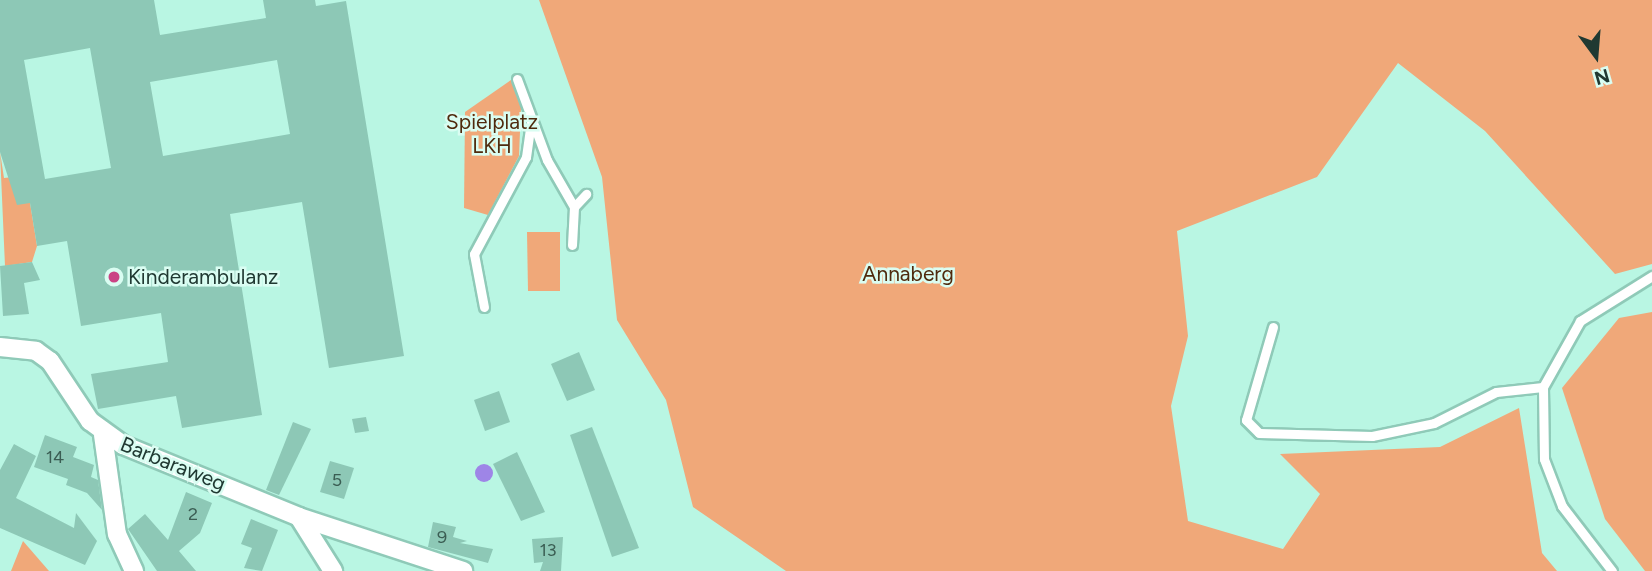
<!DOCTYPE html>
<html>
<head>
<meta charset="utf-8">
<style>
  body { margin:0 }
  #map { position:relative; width:1652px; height:571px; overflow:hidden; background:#b9f6e3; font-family:Figtree,sans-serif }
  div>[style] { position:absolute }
  .green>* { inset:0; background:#f0a879 }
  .water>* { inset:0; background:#9e85e7 }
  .round { border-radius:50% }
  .building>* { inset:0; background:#8dc8b6 }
  .roads { filter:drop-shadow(2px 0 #8fcab8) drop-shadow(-2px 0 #8fcab8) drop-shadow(0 2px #8fcab8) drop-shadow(0 -2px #8fcab8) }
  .lane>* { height:9px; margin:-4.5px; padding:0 4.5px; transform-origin:4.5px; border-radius:4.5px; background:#fff }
  .street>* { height:18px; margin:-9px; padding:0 9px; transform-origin:9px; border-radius:9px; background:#fff }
  .dots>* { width:19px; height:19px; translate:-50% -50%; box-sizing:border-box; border:4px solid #dafdf2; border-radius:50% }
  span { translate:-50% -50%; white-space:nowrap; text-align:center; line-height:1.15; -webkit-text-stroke:5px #dafdf2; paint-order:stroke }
  .number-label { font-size:18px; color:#3b5d53 }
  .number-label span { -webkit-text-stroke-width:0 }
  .park-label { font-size:21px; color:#4f2a0d }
  .poi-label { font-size:21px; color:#203932 }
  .left { translate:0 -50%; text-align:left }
  .street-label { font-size:21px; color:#203932 }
  .north { position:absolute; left:1561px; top:21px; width:70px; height:70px; -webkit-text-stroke:5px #dafdf2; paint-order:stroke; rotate:164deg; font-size:19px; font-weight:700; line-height:28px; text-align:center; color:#203932 }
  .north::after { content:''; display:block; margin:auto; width:24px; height:32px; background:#203932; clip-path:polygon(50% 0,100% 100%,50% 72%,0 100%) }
</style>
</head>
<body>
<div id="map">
  <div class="green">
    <i style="clip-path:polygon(539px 0,1652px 0,1652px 264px,1615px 274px,1485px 131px,1398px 63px,1317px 177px,1177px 231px,1188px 336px,1171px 406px,1188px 521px,1283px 549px,1320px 494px,1280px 454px,1440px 447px,1519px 408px,1542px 553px,1557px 571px,786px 571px,693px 507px,666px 400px,617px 320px,602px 177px)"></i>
    <i style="clip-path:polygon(511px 80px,521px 107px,519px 156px,488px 215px,464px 208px,465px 112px)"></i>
    <i style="clip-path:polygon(0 152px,4px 178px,13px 177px,30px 203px,37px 246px,32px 262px,5px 266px)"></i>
    <i style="clip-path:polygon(560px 232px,560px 291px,528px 291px,527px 232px)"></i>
    <i style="clip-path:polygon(1652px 312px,1652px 571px,1645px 571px,1605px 519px,1562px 388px,1619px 318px)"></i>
    <i style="clip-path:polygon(23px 541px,49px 571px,11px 571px)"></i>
  </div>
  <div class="water">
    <i class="round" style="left:475px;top:464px;width:18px;height:18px"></i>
  </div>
  <div class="building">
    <i style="clip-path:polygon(evenodd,0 0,154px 0,160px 35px,266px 18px,263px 0,315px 0,316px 6px,346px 1px,404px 356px,329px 368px,302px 202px,230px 214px,262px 415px,182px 428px,176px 396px,98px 409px,91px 374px,168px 362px,161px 313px,81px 326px,67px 241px,37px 246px,30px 203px,17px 205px,0 152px,0 0,90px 48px,111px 168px,45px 179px,24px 60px,90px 48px,0 0,277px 60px,290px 134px,163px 156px,150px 82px,277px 60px)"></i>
    <i style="clip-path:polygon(32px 262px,40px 280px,24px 283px,29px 314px,3px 316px,0 266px)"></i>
    <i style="clip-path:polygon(579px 352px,595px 390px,567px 401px,551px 364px)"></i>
    <i style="clip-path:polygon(499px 391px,510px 422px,485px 431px,474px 400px)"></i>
    <i style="clip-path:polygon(366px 417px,369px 431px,355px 433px,352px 419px)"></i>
    <i style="clip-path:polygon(293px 422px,311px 429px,279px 495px,266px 490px)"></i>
    <i style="clip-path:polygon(592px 427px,639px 548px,612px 557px,570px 435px)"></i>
    <i style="clip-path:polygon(45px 435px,77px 447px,73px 457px,94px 465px,91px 477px,98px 480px,102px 510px,87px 493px,66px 485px,68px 479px,34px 467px)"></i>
    <i style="clip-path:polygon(14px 444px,36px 456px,16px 498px,74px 528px,76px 513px,97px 541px,85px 565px,0 528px,0 470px)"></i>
    <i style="clip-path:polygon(517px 452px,545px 512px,521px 521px,493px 464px)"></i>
    <i style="clip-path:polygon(330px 461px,354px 468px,344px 499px,320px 492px)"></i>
    <i style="clip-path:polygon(186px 492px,212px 503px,200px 533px,179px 551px,196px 571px,157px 571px,128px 529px,145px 514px,168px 540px)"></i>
    <i style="clip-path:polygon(251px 519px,278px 530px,262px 571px,244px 568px,252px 548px,241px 544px)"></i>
    <i style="clip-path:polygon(433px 522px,456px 527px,453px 537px,467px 541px,460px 543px,493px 549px,488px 563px,428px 547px)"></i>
    <i style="clip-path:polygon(563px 537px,561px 571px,540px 571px,543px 562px,534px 563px,532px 539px)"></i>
  </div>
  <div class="roads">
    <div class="lane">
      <i style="left:517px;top:79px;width:86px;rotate:69.7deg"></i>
      <i style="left:547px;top:160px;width:54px;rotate:60.1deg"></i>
      <i style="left:572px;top:245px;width:38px;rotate:-87deg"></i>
      <i style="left:574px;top:207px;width:18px;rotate:-47deg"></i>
      <i style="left:484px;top:307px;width:54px;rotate:-100.7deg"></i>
      <i style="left:474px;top:254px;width:110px;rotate:-61.8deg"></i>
      <i style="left:526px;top:157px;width:36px;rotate:-82deg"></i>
      <i style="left:1273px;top:327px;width:97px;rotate:106.2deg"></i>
      <i style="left:1246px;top:420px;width:18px;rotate:45deg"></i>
      <i style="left:1259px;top:433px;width:113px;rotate:1.5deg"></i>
      <i style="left:1372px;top:436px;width:63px;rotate:-11.8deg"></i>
      <i style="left:1434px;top:423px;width:69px;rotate:-26.6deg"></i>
      <i style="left:1496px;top:392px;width:47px;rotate:-6.1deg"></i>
      <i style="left:1612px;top:571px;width:82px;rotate:-127.6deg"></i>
      <i style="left:1562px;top:506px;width:50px;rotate:-111deg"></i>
      <i style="left:1544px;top:459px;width:72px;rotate:-90.8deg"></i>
      <i style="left:1543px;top:387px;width:76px;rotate:-60.7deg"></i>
      <i style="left:1580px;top:321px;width:85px;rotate:-32deg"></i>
    </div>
    <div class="street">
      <i style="left:0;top:347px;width:36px;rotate:6deg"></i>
      <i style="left:36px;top:351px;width:17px;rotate:36deg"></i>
      <i style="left:50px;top:361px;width:72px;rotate:56.3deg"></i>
      <i style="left:90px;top:421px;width:41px;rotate:36deg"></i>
      <i style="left:123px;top:445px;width:190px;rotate:22.2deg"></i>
      <i style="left:299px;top:517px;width:173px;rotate:18.2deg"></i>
      <i style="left:103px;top:435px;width:100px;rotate:82deg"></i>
      <i style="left:117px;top:534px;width:41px;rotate:65.3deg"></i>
      <i style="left:299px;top:517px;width:64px;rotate:57.8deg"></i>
    </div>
  </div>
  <div class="dots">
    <i style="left:114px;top:277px;background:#ca4485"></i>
  </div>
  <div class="number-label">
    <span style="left:55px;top:457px">14</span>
    <span style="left:337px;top:480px">5</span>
    <span style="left:193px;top:514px">2</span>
    <span style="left:442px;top:537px">9</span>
    <span style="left:548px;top:550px">13</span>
  </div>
  <div class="park-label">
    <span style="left:492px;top:134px">Spielplatz<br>LKH</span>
    <span style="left:908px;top:274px">Annaberg</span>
  </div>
  <div class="poi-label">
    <span class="left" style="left:128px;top:277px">Kinderambulanz</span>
  </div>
  <div class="street-label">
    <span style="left:173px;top:464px;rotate:22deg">Barbaraweg</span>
  </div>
  <div class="north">N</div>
</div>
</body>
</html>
